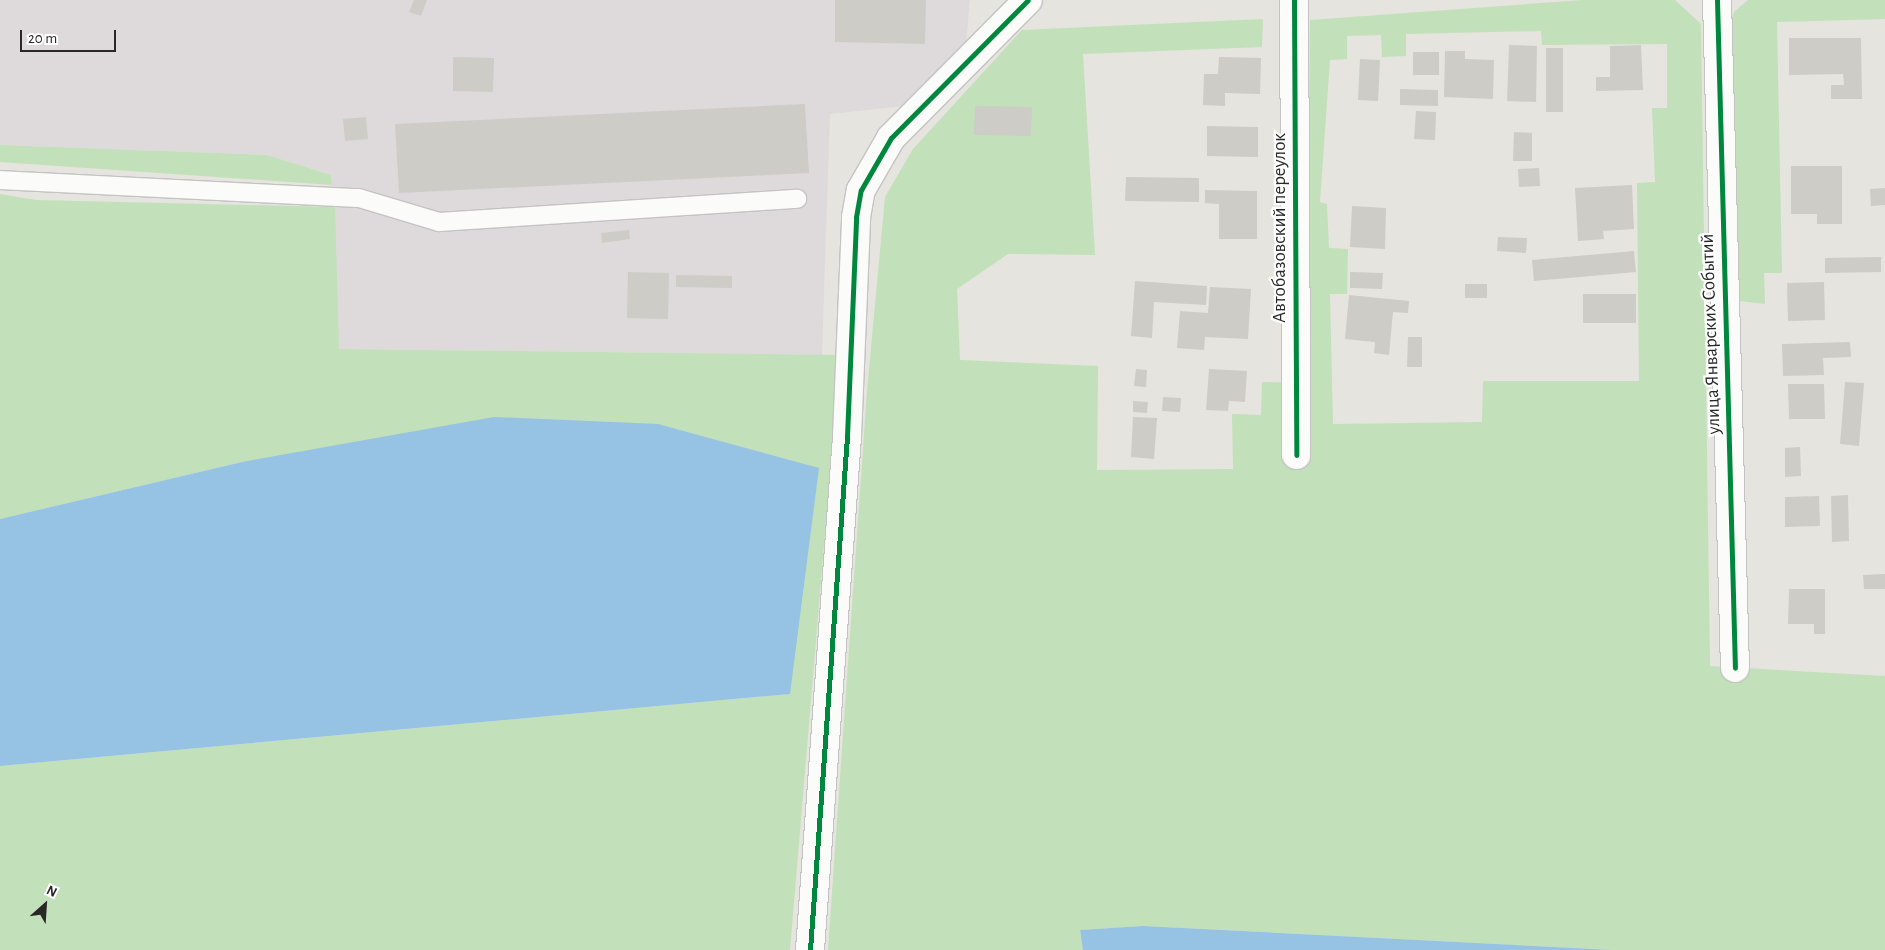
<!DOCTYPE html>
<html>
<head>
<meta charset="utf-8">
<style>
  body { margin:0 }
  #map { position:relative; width:1885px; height:950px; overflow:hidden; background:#e6e4de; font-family:"Alegreya Sans",sans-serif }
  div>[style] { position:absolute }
  .industrial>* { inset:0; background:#dedadc }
  .green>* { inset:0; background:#c2e0b9 }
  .water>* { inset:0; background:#96c2e3 }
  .building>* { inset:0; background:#cdccc7 }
  .roads { filter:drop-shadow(1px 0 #c4c3c3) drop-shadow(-1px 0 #c4c3c3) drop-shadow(0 1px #c4c3c3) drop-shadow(0 -1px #c4c3c3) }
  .lane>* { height:18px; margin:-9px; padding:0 9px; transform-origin:9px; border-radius:9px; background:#fbfbfa }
  .street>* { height:28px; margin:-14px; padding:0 14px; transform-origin:14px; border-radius:14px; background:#fbfbfa }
  .cycleway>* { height:5px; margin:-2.5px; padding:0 2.5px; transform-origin:2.5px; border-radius:2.5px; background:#00873e }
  span { translate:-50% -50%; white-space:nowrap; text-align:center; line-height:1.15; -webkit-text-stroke:4.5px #fff; paint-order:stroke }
  .street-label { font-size:19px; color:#282828 }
  .north { position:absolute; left:20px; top:880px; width:50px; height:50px; -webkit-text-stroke:4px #fff; paint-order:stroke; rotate:26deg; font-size:14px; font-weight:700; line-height:20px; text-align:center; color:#282828 }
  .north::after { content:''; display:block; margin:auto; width:18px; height:22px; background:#282828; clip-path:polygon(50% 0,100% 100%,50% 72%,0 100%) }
  .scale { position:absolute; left:20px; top:30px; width:96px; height:22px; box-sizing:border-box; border:2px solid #282828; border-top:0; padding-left:6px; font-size:15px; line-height:18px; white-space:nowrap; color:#282828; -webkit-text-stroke:4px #fff; paint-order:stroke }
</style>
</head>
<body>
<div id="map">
  <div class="industrial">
    <i style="clip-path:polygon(0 0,970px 0,966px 44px,914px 105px,830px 114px,822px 355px,339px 349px,331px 175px,267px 155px,0 145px)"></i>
  </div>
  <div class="green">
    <i style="clip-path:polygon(evenodd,1583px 0,1675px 0,1701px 24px,1710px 666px,1885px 676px,1885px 950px,1613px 950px,1143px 926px,1080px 930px,1083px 950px,828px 950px,867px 391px,885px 197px,913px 149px,1022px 30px,1263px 19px,1262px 47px,1083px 54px,1095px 255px,1008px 254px,957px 289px,960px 360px,1098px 366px,1097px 470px,1233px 469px,1232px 414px,1261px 415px,1262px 382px,1307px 383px,1310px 20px,1583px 0,1541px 31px,1542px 45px,1667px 44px,1667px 108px,1652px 108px,1655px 182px,1637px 183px,1639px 381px,1483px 381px,1482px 422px,1333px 424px,1330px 294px,1347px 294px,1348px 249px,1329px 248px,1327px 204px,1320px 202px,1330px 60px,1347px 59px,1347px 36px,1381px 35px,1382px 57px,1406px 56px,1406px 34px,1541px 31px)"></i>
    <i style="clip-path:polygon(1748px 0,1885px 0,1885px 19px,1777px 22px,1782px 273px,1764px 273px,1765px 304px,1730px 300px,1728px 30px,1734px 12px)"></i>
    <i style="clip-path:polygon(0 145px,267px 155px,331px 175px,332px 185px,0 162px)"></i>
    <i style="clip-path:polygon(0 194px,36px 200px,335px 207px,339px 349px,840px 355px,790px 950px,0 950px,0 766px,789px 694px,242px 462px,0 519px)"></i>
  </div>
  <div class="water">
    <i style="clip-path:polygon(494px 417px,658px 424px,819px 468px,790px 694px,0 766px,0 519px,242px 462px)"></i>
    <i style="clip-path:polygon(1143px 926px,1613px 950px,1083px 950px,1080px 930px)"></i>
  </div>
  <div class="building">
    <i style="clip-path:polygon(414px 0,427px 0,421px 16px,409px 12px)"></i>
    <i style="clip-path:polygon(835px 0,926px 0,925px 44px,835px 42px)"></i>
    <i style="clip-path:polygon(1789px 38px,1861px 38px,1862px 99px,1831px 99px,1831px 85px,1844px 85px,1843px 74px,1789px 75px)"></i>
    <i style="clip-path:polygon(1509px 45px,1537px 46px,1536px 102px,1507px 101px)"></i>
    <i style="clip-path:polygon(1641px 45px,1643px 90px,1596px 91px,1596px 77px,1610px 77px,1610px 46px)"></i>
    <i style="clip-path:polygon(1546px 48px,1563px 48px,1563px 112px,1546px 112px)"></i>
    <i style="clip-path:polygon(1445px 51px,1465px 51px,1465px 59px,1494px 60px,1493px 99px,1444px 97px)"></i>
    <i style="clip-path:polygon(1413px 52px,1439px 52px,1439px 75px,1413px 75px)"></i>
    <i style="clip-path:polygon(453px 57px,494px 58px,493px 92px,453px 91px)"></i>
    <i style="clip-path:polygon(1219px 57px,1261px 58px,1260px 94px,1225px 93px,1225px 106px,1203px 105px,1204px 74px,1218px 74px)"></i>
    <i style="clip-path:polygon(1360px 59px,1380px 60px,1378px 101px,1358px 100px)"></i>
    <i style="clip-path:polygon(1400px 89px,1438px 90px,1438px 106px,1400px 105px)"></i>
    <i style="clip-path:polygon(805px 104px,809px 173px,399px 193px,395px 124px)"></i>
    <i style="clip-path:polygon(975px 106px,1032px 107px,1031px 136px,974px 135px)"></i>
    <i style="clip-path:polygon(1416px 111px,1436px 112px,1435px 140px,1414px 139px)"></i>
    <i style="clip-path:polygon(366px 117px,368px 139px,345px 141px,343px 119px)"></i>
    <i style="clip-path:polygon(1207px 126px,1258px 127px,1258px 157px,1207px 156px)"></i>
    <i style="clip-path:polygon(1514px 132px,1532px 133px,1532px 161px,1513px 161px)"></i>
    <i style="clip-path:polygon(1791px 166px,1842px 166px,1842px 224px,1817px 224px,1817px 214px,1791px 214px)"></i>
    <i style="clip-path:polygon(1539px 168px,1540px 186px,1519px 187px,1518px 169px)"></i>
    <i style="clip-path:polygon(1126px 177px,1199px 178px,1199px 202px,1125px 201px)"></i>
    <i style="clip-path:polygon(1632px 185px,1634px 229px,1603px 231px,1604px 239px,1578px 241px,1575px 188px)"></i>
    <i style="clip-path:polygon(1885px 188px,1885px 205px,1871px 206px,1870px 189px)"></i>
    <i style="clip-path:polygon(1205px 190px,1257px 191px,1257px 239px,1219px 239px,1219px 204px,1205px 203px)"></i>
    <i style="clip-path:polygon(1352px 206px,1386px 208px,1385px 249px,1350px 247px)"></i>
    <i style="clip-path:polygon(629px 230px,630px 239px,602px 243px,601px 233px)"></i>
    <i style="clip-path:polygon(1498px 237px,1527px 238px,1526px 253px,1497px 251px)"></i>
    <i style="clip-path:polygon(1634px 251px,1636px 272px,1534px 281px,1532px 260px)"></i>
    <i style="clip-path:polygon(1881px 257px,1881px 272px,1825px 273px,1825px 258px)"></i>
    <i style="clip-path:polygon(628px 272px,669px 273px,668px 319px,627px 318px)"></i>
    <i style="clip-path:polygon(1350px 272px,1383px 273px,1382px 289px,1350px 288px)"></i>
    <i style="clip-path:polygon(676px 275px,732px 276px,732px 288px,676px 287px)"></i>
    <i style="clip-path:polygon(1135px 281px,1207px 286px,1206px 305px,1154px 302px,1152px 338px,1131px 336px)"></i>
    <i style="clip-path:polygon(1824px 282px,1825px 320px,1788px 321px,1787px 283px)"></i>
    <i style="clip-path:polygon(1465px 284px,1487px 284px,1487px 298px,1465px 298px)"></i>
    <i style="clip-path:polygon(1210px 287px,1251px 289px,1248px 339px,1205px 337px,1204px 350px,1177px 348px,1180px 311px,1208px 313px)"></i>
    <i style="clip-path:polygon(1583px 294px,1636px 294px,1636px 323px,1583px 323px)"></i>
    <i style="clip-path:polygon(1349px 295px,1409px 301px,1408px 313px,1393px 312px,1389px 355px,1374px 353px,1375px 342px,1345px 339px)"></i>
    <i style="clip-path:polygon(1408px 337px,1422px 337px,1422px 367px,1407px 367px)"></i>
    <i style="clip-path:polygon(1850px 342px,1851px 357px,1823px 358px,1824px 375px,1783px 376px,1782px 344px)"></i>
    <i style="clip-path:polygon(1136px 369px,1147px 370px,1146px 387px,1134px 386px)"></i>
    <i style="clip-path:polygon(1209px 369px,1247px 371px,1245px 402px,1229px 401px,1228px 411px,1206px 410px)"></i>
    <i style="clip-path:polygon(1845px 382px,1864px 383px,1859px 446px,1840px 444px)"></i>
    <i style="clip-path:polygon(1788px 384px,1824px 384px,1825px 419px,1789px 419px)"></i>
    <i style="clip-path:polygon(1163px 397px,1181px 398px,1180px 412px,1162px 411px)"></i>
    <i style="clip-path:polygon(1133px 401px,1148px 402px,1147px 413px,1133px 412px)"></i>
    <i style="clip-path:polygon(1133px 417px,1157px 418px,1154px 459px,1131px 457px)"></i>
    <i style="clip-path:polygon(1800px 447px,1801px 476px,1785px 477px,1785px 448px)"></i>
    <i style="clip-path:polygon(1848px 495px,1849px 541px,1832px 542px,1831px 496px)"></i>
    <i style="clip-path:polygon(1819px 496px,1820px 526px,1785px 527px,1785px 497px)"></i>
    <i style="clip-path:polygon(1885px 574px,1885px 589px,1864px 589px,1863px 575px)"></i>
    <i style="clip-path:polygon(1789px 589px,1825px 589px,1825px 634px,1814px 634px,1814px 624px,1788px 624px)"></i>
  </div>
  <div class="roads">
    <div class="lane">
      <i style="left:0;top:180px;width:359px;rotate:2.9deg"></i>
      <i style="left:359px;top:198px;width:84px;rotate:16.7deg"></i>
      <i style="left:439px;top:222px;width:359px;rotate:-3.7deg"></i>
    </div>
    <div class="street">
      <i style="left:1294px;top:0;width:455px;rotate:89.7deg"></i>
      <i style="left:1717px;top:0;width:668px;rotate:88.46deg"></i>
      <i style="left:810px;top:950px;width:515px;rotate:-85.88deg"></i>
      <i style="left:847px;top:436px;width:219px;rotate:-87.6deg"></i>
      <i style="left:856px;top:217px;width:27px;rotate:-80deg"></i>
      <i style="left:861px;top:190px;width:60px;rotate:-60deg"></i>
      <i style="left:891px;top:138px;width:194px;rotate:-45.2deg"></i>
    </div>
  </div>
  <div class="cycleway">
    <i style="left:1294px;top:0;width:455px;rotate:89.7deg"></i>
    <i style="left:1717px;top:0;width:668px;rotate:88.46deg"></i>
    <i style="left:810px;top:950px;width:515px;rotate:-85.88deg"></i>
    <i style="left:847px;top:436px;width:219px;rotate:-87.6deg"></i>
    <i style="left:856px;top:217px;width:27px;rotate:-80deg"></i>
    <i style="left:861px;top:190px;width:60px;rotate:-60deg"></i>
    <i style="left:891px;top:138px;width:194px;rotate:-45.2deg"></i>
  </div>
  <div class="street-label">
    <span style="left:1280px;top:228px;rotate:-90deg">Автобазовский переулок</span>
    <span style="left:1711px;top:334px;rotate:-92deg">улица Январских Событий</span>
  </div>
  <div class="north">N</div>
  <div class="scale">20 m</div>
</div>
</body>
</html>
